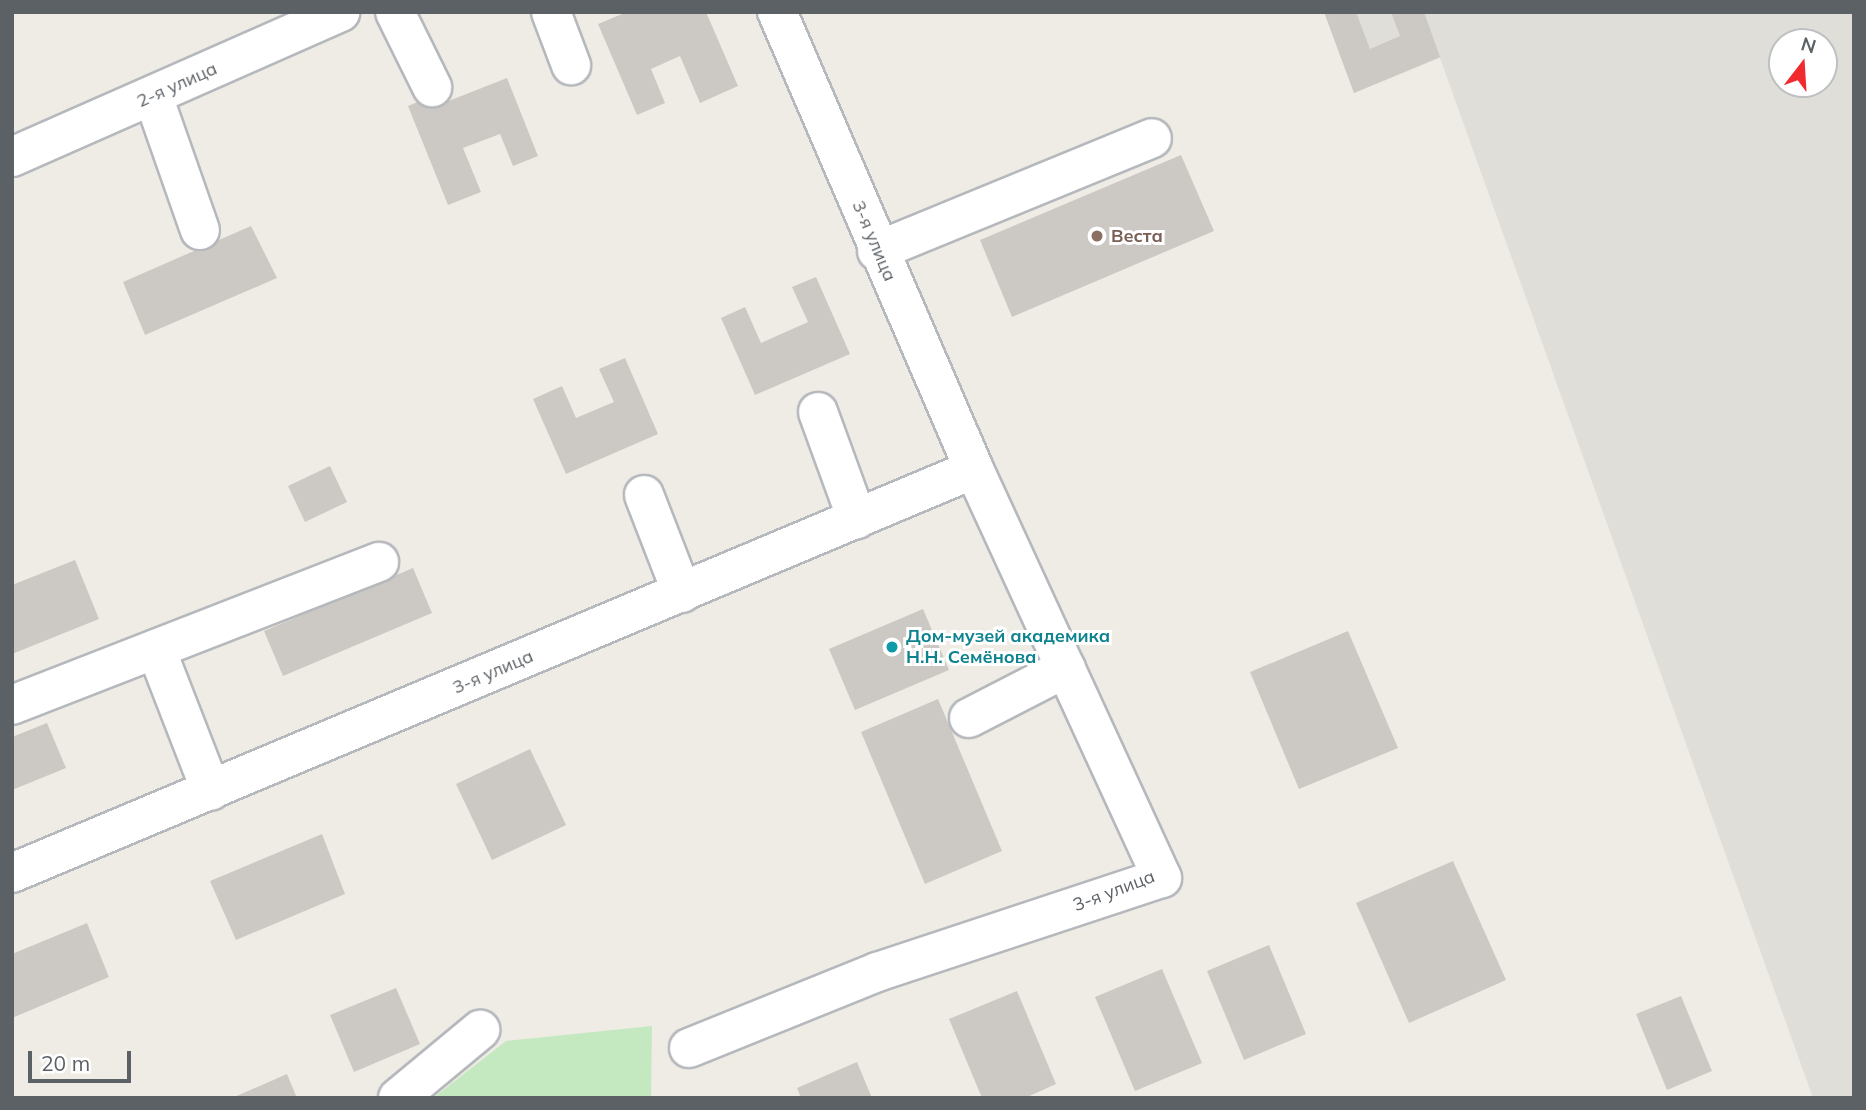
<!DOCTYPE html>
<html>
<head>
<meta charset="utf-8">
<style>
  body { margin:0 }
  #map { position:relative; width:1866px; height:1110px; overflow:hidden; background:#efece5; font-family:Mulish,sans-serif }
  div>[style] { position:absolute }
  .industrial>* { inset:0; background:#e0ded9 }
  .green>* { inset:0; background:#c4e8c0 }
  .building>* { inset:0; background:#ccc9c4 }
  .roads { filter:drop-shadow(2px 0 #b5b8bc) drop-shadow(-2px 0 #b5b8bc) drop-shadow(0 2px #b5b8bc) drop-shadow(0 -2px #b5b8bc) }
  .minor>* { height:38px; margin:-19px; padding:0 19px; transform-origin:19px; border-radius:19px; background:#fff }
  .dots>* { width:19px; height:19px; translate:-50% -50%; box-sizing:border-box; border:4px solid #fff; border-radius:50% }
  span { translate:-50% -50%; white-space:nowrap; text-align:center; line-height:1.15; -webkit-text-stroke:6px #fff; paint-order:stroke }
  .street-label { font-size:18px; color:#5c6166 }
  .education-label { font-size:18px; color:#785e54; font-weight:700 }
  .left { translate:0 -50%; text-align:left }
  .culture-label { font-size:18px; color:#0d838f; font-weight:700 }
  .frame { position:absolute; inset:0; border:14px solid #5c6166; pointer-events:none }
  .north { position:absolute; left:1768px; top:28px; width:70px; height:70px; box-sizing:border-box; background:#fff; border:2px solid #bec0c2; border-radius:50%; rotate:17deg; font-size:19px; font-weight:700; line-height:28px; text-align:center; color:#5c6166 }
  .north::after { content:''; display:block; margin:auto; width:24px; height:32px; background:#f02a2e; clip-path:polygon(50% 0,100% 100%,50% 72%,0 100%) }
  .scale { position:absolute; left:28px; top:1051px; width:103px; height:32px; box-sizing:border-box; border:4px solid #5c6166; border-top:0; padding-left:9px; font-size:21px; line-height:24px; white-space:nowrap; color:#5c6166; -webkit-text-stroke:5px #fff; paint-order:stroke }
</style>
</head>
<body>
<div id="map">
  <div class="industrial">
    <i style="clip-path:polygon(evenodd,1324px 12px,1854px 12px,1854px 1098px,1813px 1098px,1440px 58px,1354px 93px,1324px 12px,1782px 42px,1824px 42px,1824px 84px,1782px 84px,1782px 42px)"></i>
  </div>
  <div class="green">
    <i style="clip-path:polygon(652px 1026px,651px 1098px,433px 1098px,506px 1041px)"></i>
  </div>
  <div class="building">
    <i style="clip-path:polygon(627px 12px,706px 12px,738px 86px,700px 103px,680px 56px,651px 69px,665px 103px,637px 115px,598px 24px)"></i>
    <i style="clip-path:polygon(1324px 12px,1356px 12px,1370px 49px,1400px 36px,1391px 12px,1424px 12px,1440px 57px,1354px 93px)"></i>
    <i style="clip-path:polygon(507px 78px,538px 156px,513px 166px,500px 134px,463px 148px,481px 192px,448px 205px,408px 106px,437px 94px,441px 104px)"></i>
    <i style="clip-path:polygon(1181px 155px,1214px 231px,1012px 317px,980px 240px)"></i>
    <i style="clip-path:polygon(251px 226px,277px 278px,145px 335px,123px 282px)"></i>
    <i style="clip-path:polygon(816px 277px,850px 354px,755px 395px,721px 318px,745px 307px,761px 343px,808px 322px,792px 287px)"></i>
    <i style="clip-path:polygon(625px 358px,658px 434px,566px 474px,533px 399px,562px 386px,576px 418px,614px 402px,599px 369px)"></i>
    <i style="clip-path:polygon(330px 466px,347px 502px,305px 522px,288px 486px)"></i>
    <i style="clip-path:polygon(75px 560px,99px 619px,12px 654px,12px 585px)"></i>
    <i style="clip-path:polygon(413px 568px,432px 613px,283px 676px,264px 631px)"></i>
    <i style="clip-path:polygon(923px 609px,949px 670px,855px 710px,829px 649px)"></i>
    <i style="clip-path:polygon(1348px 631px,1398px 748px,1299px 789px,1250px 672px)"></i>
    <i style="clip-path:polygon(938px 699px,1002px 851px,925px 884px,861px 732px)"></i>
    <i style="clip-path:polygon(47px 723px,66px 768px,12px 790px,12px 737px)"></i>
    <i style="clip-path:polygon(530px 749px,566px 825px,492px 860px,456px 784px)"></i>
    <i style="clip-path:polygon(322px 834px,345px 894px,236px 940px,210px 881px)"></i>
    <i style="clip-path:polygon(1453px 861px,1506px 980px,1409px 1023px,1356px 903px)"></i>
    <i style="clip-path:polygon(87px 923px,109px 977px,12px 1018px,12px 954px)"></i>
    <i style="clip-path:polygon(1269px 945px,1306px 1034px,1244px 1060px,1207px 971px)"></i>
    <i style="clip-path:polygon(1162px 969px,1202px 1063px,1135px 1091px,1095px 997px)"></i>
    <i style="clip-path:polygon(396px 988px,420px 1044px,354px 1072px,330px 1015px)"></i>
    <i style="clip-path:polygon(1017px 991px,1056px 1084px,1025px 1098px,982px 1098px,949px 1019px)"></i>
    <i style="clip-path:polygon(1681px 996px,1712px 1071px,1667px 1090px,1636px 1014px)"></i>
    <i style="clip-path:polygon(857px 1062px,872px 1098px,801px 1098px,797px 1088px)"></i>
    <i style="clip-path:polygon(287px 1074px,297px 1098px,232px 1098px)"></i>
  </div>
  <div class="roads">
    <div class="minor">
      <i style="left:395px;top:12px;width:84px;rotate:63.7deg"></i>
      <i style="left:551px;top:12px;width:57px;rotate:69.3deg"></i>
      <i style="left:153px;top:96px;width:142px;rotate:70.7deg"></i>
      <i style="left:12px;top:157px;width:359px;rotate:-23.8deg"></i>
      <i style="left:877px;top:251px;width:297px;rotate:-22.3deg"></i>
      <i style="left:818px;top:412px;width:114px;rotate:70deg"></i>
      <i style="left:644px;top:495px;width:105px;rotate:68.8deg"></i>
      <i style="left:156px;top:649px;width:152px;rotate:68.8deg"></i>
      <i style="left:12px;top:705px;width:394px;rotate:-21.3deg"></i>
      <i style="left:969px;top:718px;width:109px;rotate:-27.3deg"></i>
      <i style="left:12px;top:873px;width:1043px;rotate:-22.78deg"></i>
      <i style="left:689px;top:1048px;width:203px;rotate:-22deg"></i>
      <i style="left:877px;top:972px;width:300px;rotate:-18.3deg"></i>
      <i style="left:1162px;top:878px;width:450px;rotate:-114.7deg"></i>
      <i style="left:974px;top:469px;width:498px;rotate:-113.3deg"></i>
      <i style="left:398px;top:1098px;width:107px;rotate:-39.7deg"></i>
    </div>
  </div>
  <div class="dots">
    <i style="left:1097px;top:236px;background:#8d6e63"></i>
    <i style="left:892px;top:647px;background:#0f9aa8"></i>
  </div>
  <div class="street-label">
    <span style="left:177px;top:85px;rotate:-24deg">2-я улица</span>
    <span style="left:874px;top:241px;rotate:67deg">3-я улица</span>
    <span style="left:493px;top:672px;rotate:-23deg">3-я улица</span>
    <span style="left:1114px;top:891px;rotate:-21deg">3-я улица</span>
  </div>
  <div class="education-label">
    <span class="left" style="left:1111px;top:236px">Веста</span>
  </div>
  <div class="culture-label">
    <span class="left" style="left:906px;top:647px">Дом-музей академика<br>Н.Н. Семёнова</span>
  </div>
  <div class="frame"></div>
  <div class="north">N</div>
  <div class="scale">20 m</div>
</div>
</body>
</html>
